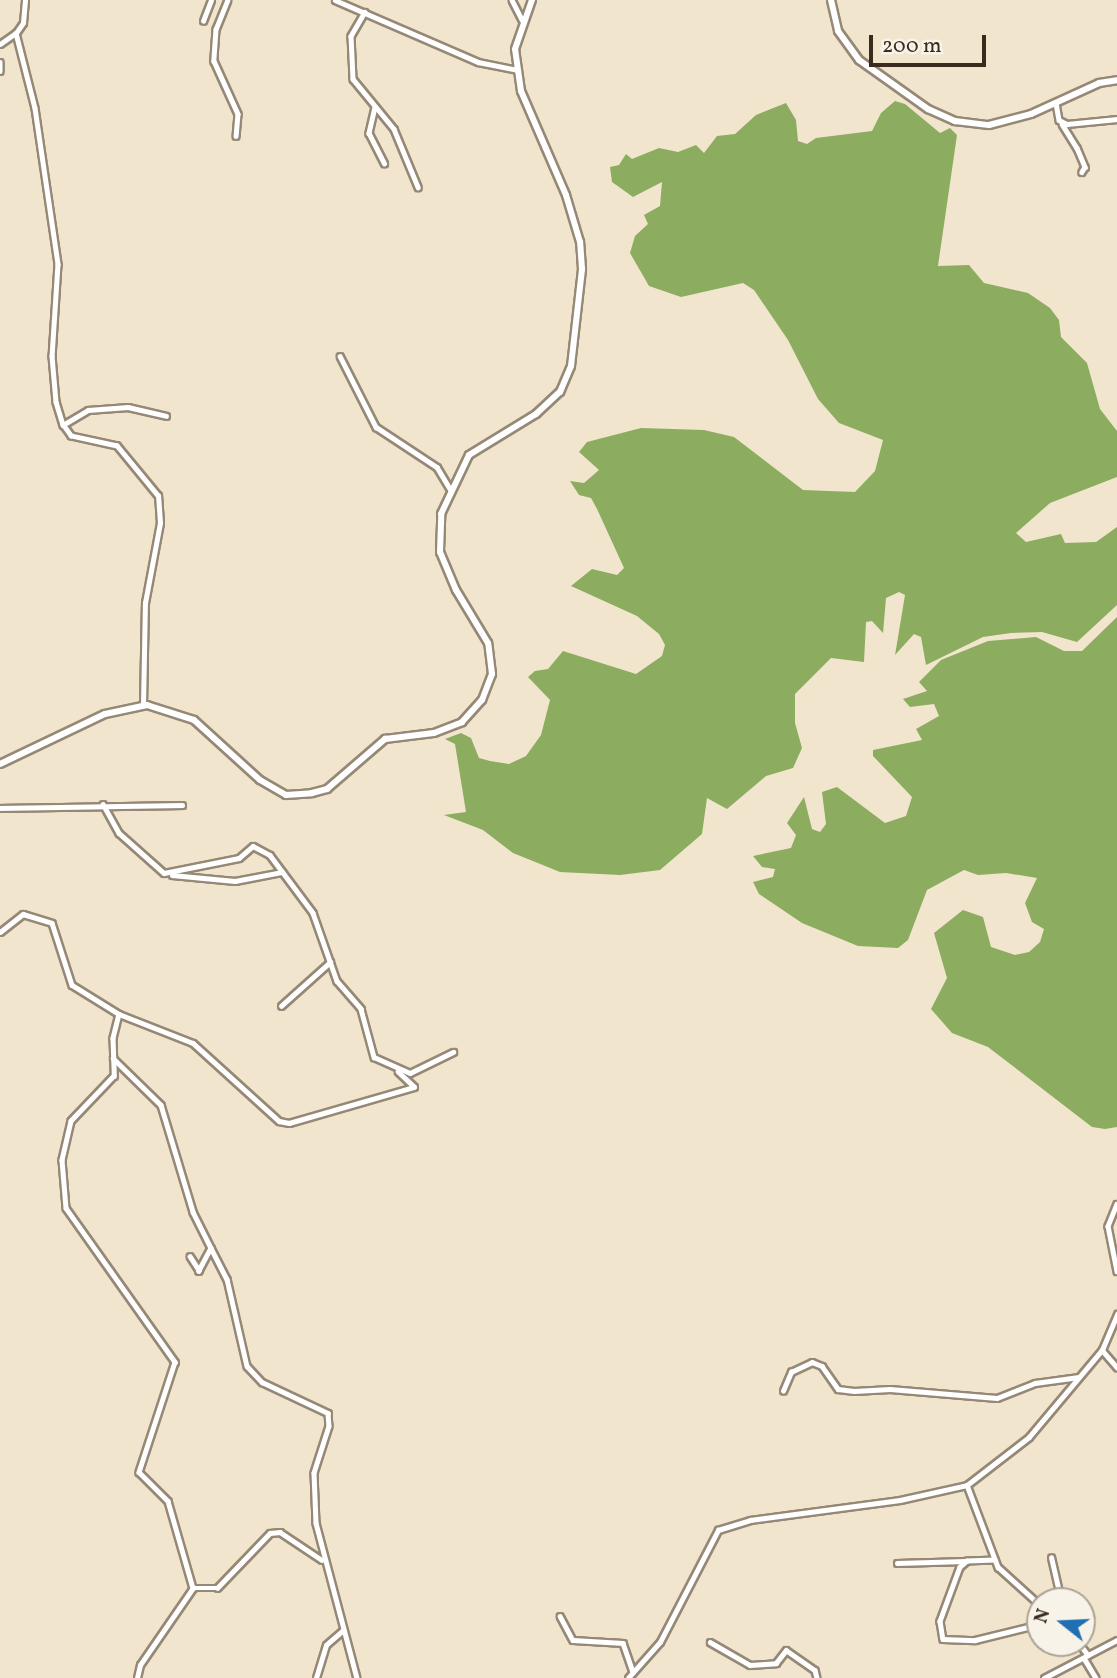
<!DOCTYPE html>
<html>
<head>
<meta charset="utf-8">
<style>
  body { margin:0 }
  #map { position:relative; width:1117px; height:1678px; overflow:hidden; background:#f1e6cd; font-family:Vollkorn,serif }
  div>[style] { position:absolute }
  .forest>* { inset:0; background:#8cac60 }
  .roads { filter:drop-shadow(2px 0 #968876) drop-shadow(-2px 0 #968876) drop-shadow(0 2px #968876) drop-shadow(0 -2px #968876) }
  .street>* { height:4.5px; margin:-2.25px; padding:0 2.25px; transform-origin:2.25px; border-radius:2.25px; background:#fff }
  .secondary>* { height:6px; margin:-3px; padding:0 3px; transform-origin:3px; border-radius:3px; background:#fff }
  span { translate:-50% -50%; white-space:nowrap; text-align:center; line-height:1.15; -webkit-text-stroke:5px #f7f3e8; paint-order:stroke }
  .north { position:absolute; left:1026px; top:1587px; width:70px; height:70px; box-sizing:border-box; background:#f7f3e8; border:2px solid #aca397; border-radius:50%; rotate:288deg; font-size:19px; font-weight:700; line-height:28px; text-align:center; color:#3b2a1e }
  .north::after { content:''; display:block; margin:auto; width:24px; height:32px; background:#1f6fb2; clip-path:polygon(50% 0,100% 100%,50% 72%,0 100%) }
  .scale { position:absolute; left:869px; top:35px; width:117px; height:32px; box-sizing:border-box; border:4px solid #3b2a1e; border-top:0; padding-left:9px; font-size:21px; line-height:24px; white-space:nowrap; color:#3b2a1e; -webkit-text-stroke:5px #f7f3e8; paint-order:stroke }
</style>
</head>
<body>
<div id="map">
  <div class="forest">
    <i style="clip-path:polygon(895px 101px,905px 104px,940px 133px,950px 128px,957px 135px,938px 266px,969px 265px,984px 283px,1028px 293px,1050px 308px,1059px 320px,1061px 337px,1087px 363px,1100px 409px,1117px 431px,1117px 477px,1050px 503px,1016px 533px,1026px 542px,1061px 534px,1065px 543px,1096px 542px,1117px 527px,1117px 605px,1077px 642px,1042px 632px,1011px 633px,983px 637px,926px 665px,921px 637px,914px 634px,895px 655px,905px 595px,899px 592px,886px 598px,883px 633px,872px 621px,866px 622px,864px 662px,831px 658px,795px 694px,795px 723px,802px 748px,793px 768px,766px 776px,727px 809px,707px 798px,702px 834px,660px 870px,620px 875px,560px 872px,513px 853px,483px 830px,444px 815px,466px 812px,455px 744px,445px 739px,461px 733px,471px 738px,479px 758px,490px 761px,509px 764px,526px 756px,541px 735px,550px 700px,528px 677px,535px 671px,548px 669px,563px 651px,636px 674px,662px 656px,665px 645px,659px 634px,637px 616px,571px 586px,592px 569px,617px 575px,624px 568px,597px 509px,591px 498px,579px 495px,570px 481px,584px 483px,599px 470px,579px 452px,587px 442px,641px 428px,704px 430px,734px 437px,803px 490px,855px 492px,875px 471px,883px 440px,839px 423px,818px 399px,788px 340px,754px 290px,743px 283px,681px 297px,649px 286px,630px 253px,635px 236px,648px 224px,644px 215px,660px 206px,662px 182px,633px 197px,612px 182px,610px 167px,619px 165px,626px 154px,632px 159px,659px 148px,678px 152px,696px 145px,704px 153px,717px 136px,735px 134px,756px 115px,786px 103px,796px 120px,798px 141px,807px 144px,816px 138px,872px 131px,881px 113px)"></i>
    <i style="clip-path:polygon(1117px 617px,1117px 1127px,1105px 1129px,1092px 1127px,988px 1047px,952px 1033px,931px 1009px,947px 978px,934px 933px,963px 910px,983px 917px,991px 947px,1015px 955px,1029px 952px,1040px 942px,1044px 929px,1032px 922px,1025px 903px,1037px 878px,1006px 873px,978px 875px,964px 870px,927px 890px,908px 940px,898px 948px,858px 946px,802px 923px,759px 894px,753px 882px,773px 877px,775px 869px,762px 867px,753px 856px,791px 848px,796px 835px,787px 823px,804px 797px,812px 829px,820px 832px,826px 824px,822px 792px,837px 787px,885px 823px,906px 816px,912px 797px,873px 756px,873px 750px,922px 740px,916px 729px,939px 716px,934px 704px,910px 707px,903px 699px,927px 691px,919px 682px,941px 660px,988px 641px,1036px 637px,1064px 651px,1082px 651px)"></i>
  </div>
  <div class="roads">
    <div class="street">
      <i style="left:228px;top:0;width:31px;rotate:112deg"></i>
      <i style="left:216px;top:29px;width:32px;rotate:94deg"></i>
      <i style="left:214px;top:61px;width:58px;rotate:65.6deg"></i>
      <i style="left:238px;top:114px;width:22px;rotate:95deg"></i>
      <i style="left:335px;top:0;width:156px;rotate:23.4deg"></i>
      <i style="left:478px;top:62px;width:41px;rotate:11.3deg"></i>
      <i style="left:512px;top:0;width:22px;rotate:63deg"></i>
      <i style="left:365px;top:12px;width:28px;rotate:120deg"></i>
      <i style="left:351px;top:36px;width:43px;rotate:87.3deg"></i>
      <i style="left:353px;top:79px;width:65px;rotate:50.6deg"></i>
      <i style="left:394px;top:129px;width:63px;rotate:67.5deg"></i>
      <i style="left:203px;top:21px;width:22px;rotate:-69deg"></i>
      <i style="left:16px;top:33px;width:12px;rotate:-55deg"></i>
      <i style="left:23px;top:23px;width:23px;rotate:-85deg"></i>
      <i style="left:0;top:44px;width:19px;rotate:-35deg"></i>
      <i style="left:16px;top:33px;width:77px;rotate:75.8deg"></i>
      <i style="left:35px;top:108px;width:158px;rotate:81.6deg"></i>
      <i style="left:58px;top:264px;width:92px;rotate:93.7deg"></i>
      <i style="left:52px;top:356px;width:46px;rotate:85deg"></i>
      <i style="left:56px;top:402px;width:24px;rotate:73deg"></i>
      <i style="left:0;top:62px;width:9px;rotate:90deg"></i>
      <i style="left:1056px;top:103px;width:17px;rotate:80deg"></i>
      <i style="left:1059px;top:120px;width:9px;rotate:27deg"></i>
      <i style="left:1067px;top:124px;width:50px;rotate:-5.7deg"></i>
      <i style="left:375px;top:107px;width:27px;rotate:103deg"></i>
      <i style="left:369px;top:133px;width:34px;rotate:63deg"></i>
      <i style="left:1062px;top:124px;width:28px;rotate:58deg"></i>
      <i style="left:1077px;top:148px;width:21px;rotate:67deg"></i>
      <i style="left:1085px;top:167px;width:6px;rotate:121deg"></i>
      <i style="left:340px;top:356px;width:80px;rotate:63.1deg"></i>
      <i style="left:376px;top:427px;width:73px;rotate:33.3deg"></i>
      <i style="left:437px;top:467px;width:27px;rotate:59deg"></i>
      <i style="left:143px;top:705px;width:102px;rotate:-88.9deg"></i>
      <i style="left:145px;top:603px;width:81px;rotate:-79.4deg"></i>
      <i style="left:160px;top:523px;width:27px;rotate:-94deg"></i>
      <i style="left:158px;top:496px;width:65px;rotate:-129.4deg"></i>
      <i style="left:117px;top:446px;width:47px;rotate:-167.7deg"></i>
      <i style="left:71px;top:436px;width:14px;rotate:-126deg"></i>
      <i style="left:63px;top:425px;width:29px;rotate:-31deg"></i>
      <i style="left:88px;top:410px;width:40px;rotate:-4.3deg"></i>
      <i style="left:128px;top:407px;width:39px;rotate:13deg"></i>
      <i style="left:103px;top:804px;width:33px;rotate:61deg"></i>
      <i style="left:119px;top:833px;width:60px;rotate:41.6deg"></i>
      <i style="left:164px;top:873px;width:76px;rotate:-11.3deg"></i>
      <i style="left:239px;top:858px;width:18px;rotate:-41deg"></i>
      <i style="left:253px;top:846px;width:19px;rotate:28deg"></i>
      <i style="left:270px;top:855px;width:72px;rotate:53.4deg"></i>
      <i style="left:313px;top:913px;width:72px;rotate:70.6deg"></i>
      <i style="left:337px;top:981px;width:37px;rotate:49deg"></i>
      <i style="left:361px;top:1009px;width:50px;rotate:74.8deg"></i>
      <i style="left:374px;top:1057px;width:39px;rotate:24deg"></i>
      <i style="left:410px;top:1073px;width:48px;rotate:-26deg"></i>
      <i style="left:0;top:808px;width:182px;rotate:-0.9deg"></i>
      <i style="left:172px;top:875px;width:63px;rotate:5.4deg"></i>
      <i style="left:235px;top:881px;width:48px;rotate:-10.8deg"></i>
      <i style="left:0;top:932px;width:29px;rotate:-38deg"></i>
      <i style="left:23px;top:914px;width:30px;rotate:17deg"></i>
      <i style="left:52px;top:923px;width:65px;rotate:72.1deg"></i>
      <i style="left:72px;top:985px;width:55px;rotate:31.7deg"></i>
      <i style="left:119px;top:1014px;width:25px;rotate:104deg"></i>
      <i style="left:113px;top:1038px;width:38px;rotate:88deg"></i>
      <i style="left:114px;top:1076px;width:62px;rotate:133.7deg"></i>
      <i style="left:71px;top:1121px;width:40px;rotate:103deg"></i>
      <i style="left:62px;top:1160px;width:48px;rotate:85.2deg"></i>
      <i style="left:66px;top:1208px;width:189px;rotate:54.7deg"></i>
      <i style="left:175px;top:1362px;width:116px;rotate:108.1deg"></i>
      <i style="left:139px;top:1472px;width:41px;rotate:45deg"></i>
      <i style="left:168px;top:1501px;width:91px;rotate:74deg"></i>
      <i style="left:281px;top:1006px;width:66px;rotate:-41.9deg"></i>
      <i style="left:119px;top:1014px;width:79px;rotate:21.4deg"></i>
      <i style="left:193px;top:1043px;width:116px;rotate:42.2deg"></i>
      <i style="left:279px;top:1121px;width:10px;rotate:11deg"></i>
      <i style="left:289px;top:1123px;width:130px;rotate:-16.1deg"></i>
      <i style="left:414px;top:1087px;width:22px;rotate:-137deg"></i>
      <i style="left:113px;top:1058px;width:67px;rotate:44.4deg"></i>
      <i style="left:161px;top:1105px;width:112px;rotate:73.3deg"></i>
      <i style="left:193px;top:1212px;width:40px;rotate:63.4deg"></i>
      <i style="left:211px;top:1248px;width:26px;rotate:118deg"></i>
      <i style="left:199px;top:1271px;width:17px;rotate:-123deg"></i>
      <i style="left:1117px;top:1204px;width:24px;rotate:112deg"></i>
      <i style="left:1108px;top:1226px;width:46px;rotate:78.7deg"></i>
      <i style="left:211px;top:1248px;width:35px;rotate:63deg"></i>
      <i style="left:227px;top:1279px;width:89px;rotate:77.1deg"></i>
      <i style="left:247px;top:1366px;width:22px;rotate:47deg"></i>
      <i style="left:262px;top:1382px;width:73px;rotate:25.2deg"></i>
      <i style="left:328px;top:1413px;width:13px;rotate:86deg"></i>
      <i style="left:329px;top:1426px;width:49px;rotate:107.7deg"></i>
      <i style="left:314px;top:1473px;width:50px;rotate:87.7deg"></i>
      <i style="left:316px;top:1523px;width:160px;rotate:75.2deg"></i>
      <i style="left:1102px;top:1350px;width:39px;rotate:-67deg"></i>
      <i style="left:783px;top:1391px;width:21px;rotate:-67deg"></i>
      <i style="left:791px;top:1372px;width:23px;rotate:-25deg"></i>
      <i style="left:812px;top:1362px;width:11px;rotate:22deg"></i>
      <i style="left:822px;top:1366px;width:28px;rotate:55deg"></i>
      <i style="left:838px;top:1389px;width:16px;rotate:7deg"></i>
      <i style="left:854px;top:1391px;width:36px;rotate:-3deg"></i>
      <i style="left:890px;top:1389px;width:107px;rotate:4.8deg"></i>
      <i style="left:997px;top:1398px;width:41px;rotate:-21.5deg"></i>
      <i style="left:1035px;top:1383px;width:44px;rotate:-7.8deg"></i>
      <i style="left:967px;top:1485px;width:88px;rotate:69.3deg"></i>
      <i style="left:998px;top:1567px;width:57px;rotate:42.1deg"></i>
      <i style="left:995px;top:1560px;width:28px;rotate:178deg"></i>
      <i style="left:967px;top:1561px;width:9px;rotate:139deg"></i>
      <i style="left:960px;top:1567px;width:58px;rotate:110.3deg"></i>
      <i style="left:940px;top:1621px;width:18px;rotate:81deg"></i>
      <i style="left:943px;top:1639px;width:32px;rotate:2deg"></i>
      <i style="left:975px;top:1640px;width:67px;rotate:-13.8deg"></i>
      <i style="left:897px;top:1563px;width:69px;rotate:-1.7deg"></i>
      <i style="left:1051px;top:1601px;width:12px;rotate:-48deg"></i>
      <i style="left:1059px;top:1592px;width:35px;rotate:-103deg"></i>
      <i style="left:560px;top:1616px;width:27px;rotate:62deg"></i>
      <i style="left:573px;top:1640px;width:50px;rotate:3.4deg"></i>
      <i style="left:623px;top:1643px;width:31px;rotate:71deg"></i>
      <i style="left:710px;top:1642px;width:46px;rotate:29.9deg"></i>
      <i style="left:750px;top:1665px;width:26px;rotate:-4deg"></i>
      <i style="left:776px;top:1663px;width:16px;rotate:-52deg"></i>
      <i style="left:786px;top:1650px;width:35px;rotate:35deg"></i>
      <i style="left:815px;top:1670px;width:8px;rotate:76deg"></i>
      <i style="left:1079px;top:1643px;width:15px;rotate:53deg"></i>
      <i style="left:1084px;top:1658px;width:23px;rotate:59deg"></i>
      <i style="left:137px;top:1678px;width:13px;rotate:-77deg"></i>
      <i style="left:140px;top:1665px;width:93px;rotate:-55.5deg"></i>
      <i style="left:193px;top:1588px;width:24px"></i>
      <i style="left:217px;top:1588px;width:76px;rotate:-46.1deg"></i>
      <i style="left:270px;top:1533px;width:10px;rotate:-6deg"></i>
      <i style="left:280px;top:1532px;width:50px;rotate:33.7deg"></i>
      <i style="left:316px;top:1678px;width:34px;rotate:-73deg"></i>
      <i style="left:326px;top:1645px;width:21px;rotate:-41deg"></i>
      <i style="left:628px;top:1678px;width:48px;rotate:-48.4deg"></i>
      <i style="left:660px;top:1642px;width:126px;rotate:-62.6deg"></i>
      <i style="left:718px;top:1530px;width:34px;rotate:-17deg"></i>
      <i style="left:750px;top:1520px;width:151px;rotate:-7.6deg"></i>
      <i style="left:900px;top:1500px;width:69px;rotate:-12.6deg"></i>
      <i style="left:967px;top:1485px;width:78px;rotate:-37.7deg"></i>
      <i style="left:1029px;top:1437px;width:114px;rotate:-50deg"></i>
      <i style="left:1102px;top:1350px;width:23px;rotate:49deg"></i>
      <i style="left:1044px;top:1678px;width:82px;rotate:-27.5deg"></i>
    </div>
    <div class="secondary">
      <i style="left:831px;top:0;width:32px;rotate:77deg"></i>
      <i style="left:838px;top:31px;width:36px;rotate:54deg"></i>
      <i style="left:859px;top:60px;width:85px;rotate:35.4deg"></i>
      <i style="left:928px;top:109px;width:30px;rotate:24deg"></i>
      <i style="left:955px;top:121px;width:34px;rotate:7deg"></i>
      <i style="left:989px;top:125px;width:43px;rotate:-14.7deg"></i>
      <i style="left:1031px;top:114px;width:75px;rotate:-24.5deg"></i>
      <i style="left:1099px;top:83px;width:18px;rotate:-9deg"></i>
      <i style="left:0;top:764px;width:116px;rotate:-25.5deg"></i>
      <i style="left:105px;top:714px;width:43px;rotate:-12.1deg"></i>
      <i style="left:147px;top:705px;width:49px;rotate:17.7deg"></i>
      <i style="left:194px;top:720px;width:89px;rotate:42.3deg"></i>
      <i style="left:260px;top:780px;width:30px;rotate:30deg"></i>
      <i style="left:286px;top:795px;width:26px;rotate:-4deg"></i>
      <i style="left:312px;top:793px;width:16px;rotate:-15deg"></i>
      <i style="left:327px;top:789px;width:77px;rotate:-40.8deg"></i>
      <i style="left:385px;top:739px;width:49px;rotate:-7deg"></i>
      <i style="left:434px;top:733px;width:30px;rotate:-21deg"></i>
      <i style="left:462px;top:722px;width:30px;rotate:-48deg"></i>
      <i style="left:482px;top:700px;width:28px;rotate:-69deg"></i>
      <i style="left:492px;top:674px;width:31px;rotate:-97deg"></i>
      <i style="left:488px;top:643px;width:62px;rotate:-121.1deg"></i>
      <i style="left:456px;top:590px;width:41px;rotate:-112.8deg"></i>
      <i style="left:440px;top:552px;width:38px;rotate:-88deg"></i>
      <i style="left:441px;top:514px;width:65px;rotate:-64.6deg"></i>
      <i style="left:469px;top:455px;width:79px;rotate:-31.5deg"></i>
      <i style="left:536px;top:414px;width:33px;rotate:-43deg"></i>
      <i style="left:560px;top:392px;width:28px;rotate:-67deg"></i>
      <i style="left:571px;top:366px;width:98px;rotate:-83.5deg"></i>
      <i style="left:582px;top:269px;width:27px;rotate:-94deg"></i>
      <i style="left:580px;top:242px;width:49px;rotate:-106.6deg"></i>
      <i style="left:566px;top:195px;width:113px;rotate:-113.4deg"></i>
      <i style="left:521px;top:91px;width:42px;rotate:-98.1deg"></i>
      <i style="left:515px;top:49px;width:52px;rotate:-70.9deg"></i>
    </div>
  </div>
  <div class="north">N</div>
  <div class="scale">200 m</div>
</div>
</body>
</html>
